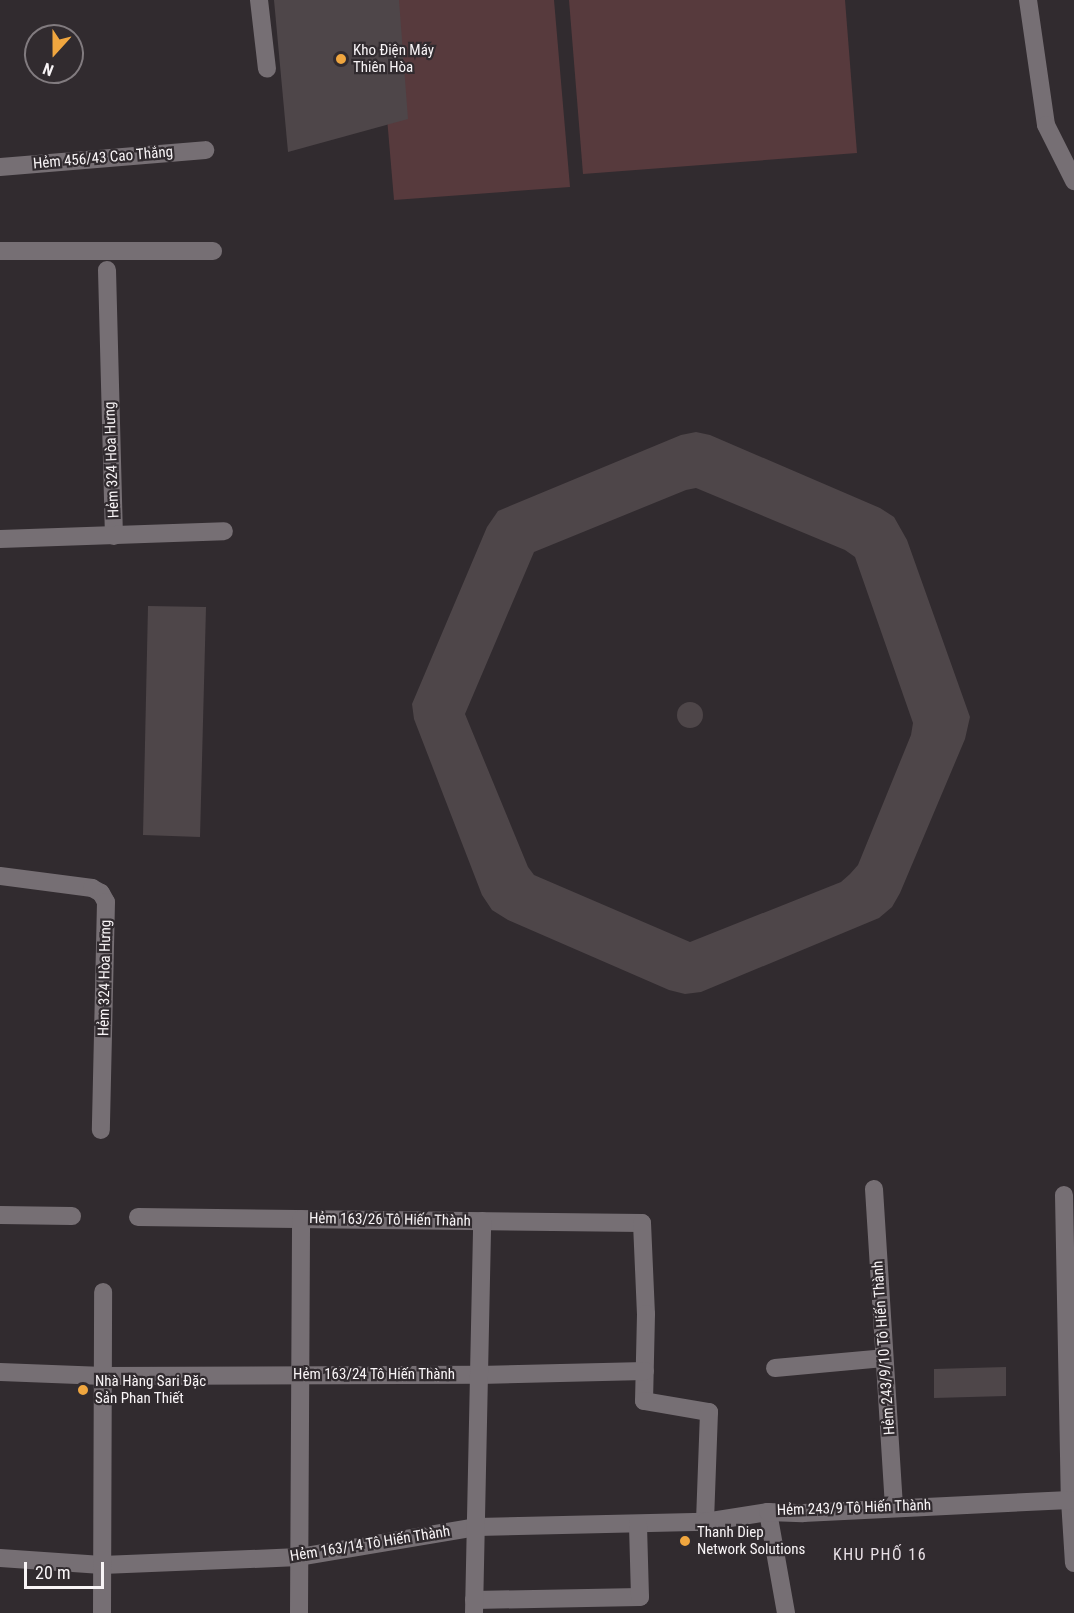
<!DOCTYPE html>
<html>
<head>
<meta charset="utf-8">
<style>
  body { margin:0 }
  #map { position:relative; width:1074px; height:1613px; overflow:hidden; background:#312b2f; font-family:"Roboto Condensed",sans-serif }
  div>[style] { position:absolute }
  .green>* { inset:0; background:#573a3d }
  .building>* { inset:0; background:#4e4649 }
  .round { border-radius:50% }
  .minor>* { height:18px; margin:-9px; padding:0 9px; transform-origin:9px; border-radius:9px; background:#766f74 }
  .dots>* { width:16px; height:16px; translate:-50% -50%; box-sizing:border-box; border:3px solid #312b2f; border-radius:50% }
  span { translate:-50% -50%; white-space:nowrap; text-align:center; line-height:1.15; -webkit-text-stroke:4.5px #312b2f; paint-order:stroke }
  .poi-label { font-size:15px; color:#f8f4f6 }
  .left { translate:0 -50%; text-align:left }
  .street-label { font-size:15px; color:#f8f4f6 }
  .neighbourhood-label { font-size:16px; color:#e8e0e6; letter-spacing:1.5px }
  .north { position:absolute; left:24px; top:24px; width:60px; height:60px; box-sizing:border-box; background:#312b2f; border:2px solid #817b7f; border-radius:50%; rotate:201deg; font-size:16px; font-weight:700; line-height:24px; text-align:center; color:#f8f4f6 }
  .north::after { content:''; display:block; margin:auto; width:21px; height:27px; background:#f0a63f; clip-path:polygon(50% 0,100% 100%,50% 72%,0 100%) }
  .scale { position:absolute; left:24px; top:1562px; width:80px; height:27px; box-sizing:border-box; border:3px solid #f8f4f6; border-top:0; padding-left:8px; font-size:18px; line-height:21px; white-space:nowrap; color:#f8f4f6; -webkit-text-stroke:4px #312b2f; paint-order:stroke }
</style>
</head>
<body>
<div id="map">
  <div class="green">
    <i style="clip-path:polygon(377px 0,554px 0,570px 187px,394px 200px)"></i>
    <i style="clip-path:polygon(569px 0,845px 0,857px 153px,583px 174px)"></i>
  </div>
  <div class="building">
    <i style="clip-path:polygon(274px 0,399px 0,408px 119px,288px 152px)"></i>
    <i style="clip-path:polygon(evenodd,696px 432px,710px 435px,880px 508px,894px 517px,907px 540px,970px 717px,965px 739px,900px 893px,892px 907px,879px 918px,701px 992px,685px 994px,669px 990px,508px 920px,492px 910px,482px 895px,414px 719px,412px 704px,487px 527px,498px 511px,681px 435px,696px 432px,696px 488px,845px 550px,855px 557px,913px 723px,911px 735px,858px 865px,850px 874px,841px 882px,690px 942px,534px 875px,528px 867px,465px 714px,534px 552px,686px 490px,696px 488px)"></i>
    <i style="clip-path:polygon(148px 606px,206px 607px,200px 837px,143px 835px)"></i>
    <i class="round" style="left:677px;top:702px;width:26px;height:26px"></i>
    <i style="clip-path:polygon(1006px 1367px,1006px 1396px,934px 1398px,934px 1369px)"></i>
  </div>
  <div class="minor">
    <i style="left:259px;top:0;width:69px;rotate:83.4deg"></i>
    <i style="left:1028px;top:0;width:126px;rotate:81.8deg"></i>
    <i style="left:1046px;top:125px;width:63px;rotate:63.4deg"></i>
    <i style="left:0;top:167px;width:206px;rotate:-4.7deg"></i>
    <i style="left:0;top:251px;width:213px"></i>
    <i style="left:107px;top:270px;width:266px;rotate:88.5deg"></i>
    <i style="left:0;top:539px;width:224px;rotate:-2deg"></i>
    <i style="left:0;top:876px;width:93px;rotate:7.4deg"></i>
    <i style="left:92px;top:888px;width:10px;rotate:29deg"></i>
    <i style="left:101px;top:893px;width:10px;rotate:61deg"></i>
    <i style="left:106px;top:902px;width:228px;rotate:91.3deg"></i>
    <i style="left:874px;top:1189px;width:319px;rotate:86.4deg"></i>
    <i style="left:1064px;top:1195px;width:305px;rotate:88.9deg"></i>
    <i style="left:1070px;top:1500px;width:63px;rotate:86.4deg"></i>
    <i style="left:0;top:1215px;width:72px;rotate:0.8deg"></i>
    <i style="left:138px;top:1217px;width:504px;rotate:0.68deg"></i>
    <i style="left:642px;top:1223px;width:91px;rotate:87.5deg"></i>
    <i style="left:646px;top:1314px;width:87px;rotate:91.3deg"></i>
    <i style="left:644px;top:1401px;width:66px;rotate:9.6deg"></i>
    <i style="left:709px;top:1412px;width:110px;rotate:92.1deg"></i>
    <i style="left:775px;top:1368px;width:109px;rotate:-5.2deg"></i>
    <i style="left:0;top:1372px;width:104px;rotate:2.2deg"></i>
    <i style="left:104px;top:1376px;width:375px;rotate:-0.2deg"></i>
    <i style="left:479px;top:1375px;width:166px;rotate:-1.4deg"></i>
    <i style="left:768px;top:1512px;width:103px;rotate:79.9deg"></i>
    <i style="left:0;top:1558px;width:102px;rotate:3.9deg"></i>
    <i style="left:102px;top:1565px;width:197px;rotate:-2.3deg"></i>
    <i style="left:299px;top:1557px;width:181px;rotate:-9.6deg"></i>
    <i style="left:477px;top:1527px;width:228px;rotate:-1.3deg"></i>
    <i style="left:705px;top:1522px;width:64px;rotate:-9deg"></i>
    <i style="left:768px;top:1512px;width:35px;rotate:2deg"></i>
    <i style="left:803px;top:1513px;width:267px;rotate:-2.8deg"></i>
    <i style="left:474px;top:1600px;width:166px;rotate:-1deg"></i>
    <i style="left:640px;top:1597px;width:73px;rotate:-91.6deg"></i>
    <i style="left:102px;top:1613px;width:321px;rotate:-89.8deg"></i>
    <i style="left:299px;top:1613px;width:394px;rotate:-89.7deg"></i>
    <i style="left:474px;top:1613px;width:392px;rotate:-88.8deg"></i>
  </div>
  <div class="dots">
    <i style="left:341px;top:59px;background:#f0a63f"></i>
    <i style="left:83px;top:1390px;background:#f0a63f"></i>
    <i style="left:685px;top:1541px;background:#f0a63f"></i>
  </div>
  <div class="poi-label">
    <span class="left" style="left:353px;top:59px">Kho Điện Máy<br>Thiên Hòa</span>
    <span class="left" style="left:95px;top:1390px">Nhà Hàng Sari Đặc<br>Sản Phan Thiết</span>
    <span class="left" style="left:697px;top:1541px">Thanh Diep<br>Network Solutions</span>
  </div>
  <div class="street-label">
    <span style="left:103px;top:158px;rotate:-5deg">Hẻm 456/43 Cao Thắng</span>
    <span style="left:112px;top:460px;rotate:-92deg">Hẻm 324 Hòa Hưng</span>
    <span style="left:105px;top:978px;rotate:-89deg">Hẻm 324 Hòa Hưng</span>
    <span style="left:390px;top:1220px;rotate:1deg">Hẻm 163/26 Tô Hiến Thành</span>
    <span style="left:884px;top:1348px;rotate:-94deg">Hẻm 243/9/10 Tô Hiến Thành</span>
    <span style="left:374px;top:1375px">Hẻm 163/24 Tô Hiến Thành</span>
    <span style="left:854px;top:1508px;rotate:-2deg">Hẻm 243/9 Tô Hiến Thành</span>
    <span style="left:370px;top:1544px;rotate:-9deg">Hẻm 163/14 Tô Hiến Thành</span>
  </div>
  <div class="neighbourhood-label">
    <span style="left:880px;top:1555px">KHU PHỐ 16</span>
  </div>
  <div class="north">N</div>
  <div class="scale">20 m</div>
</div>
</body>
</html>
